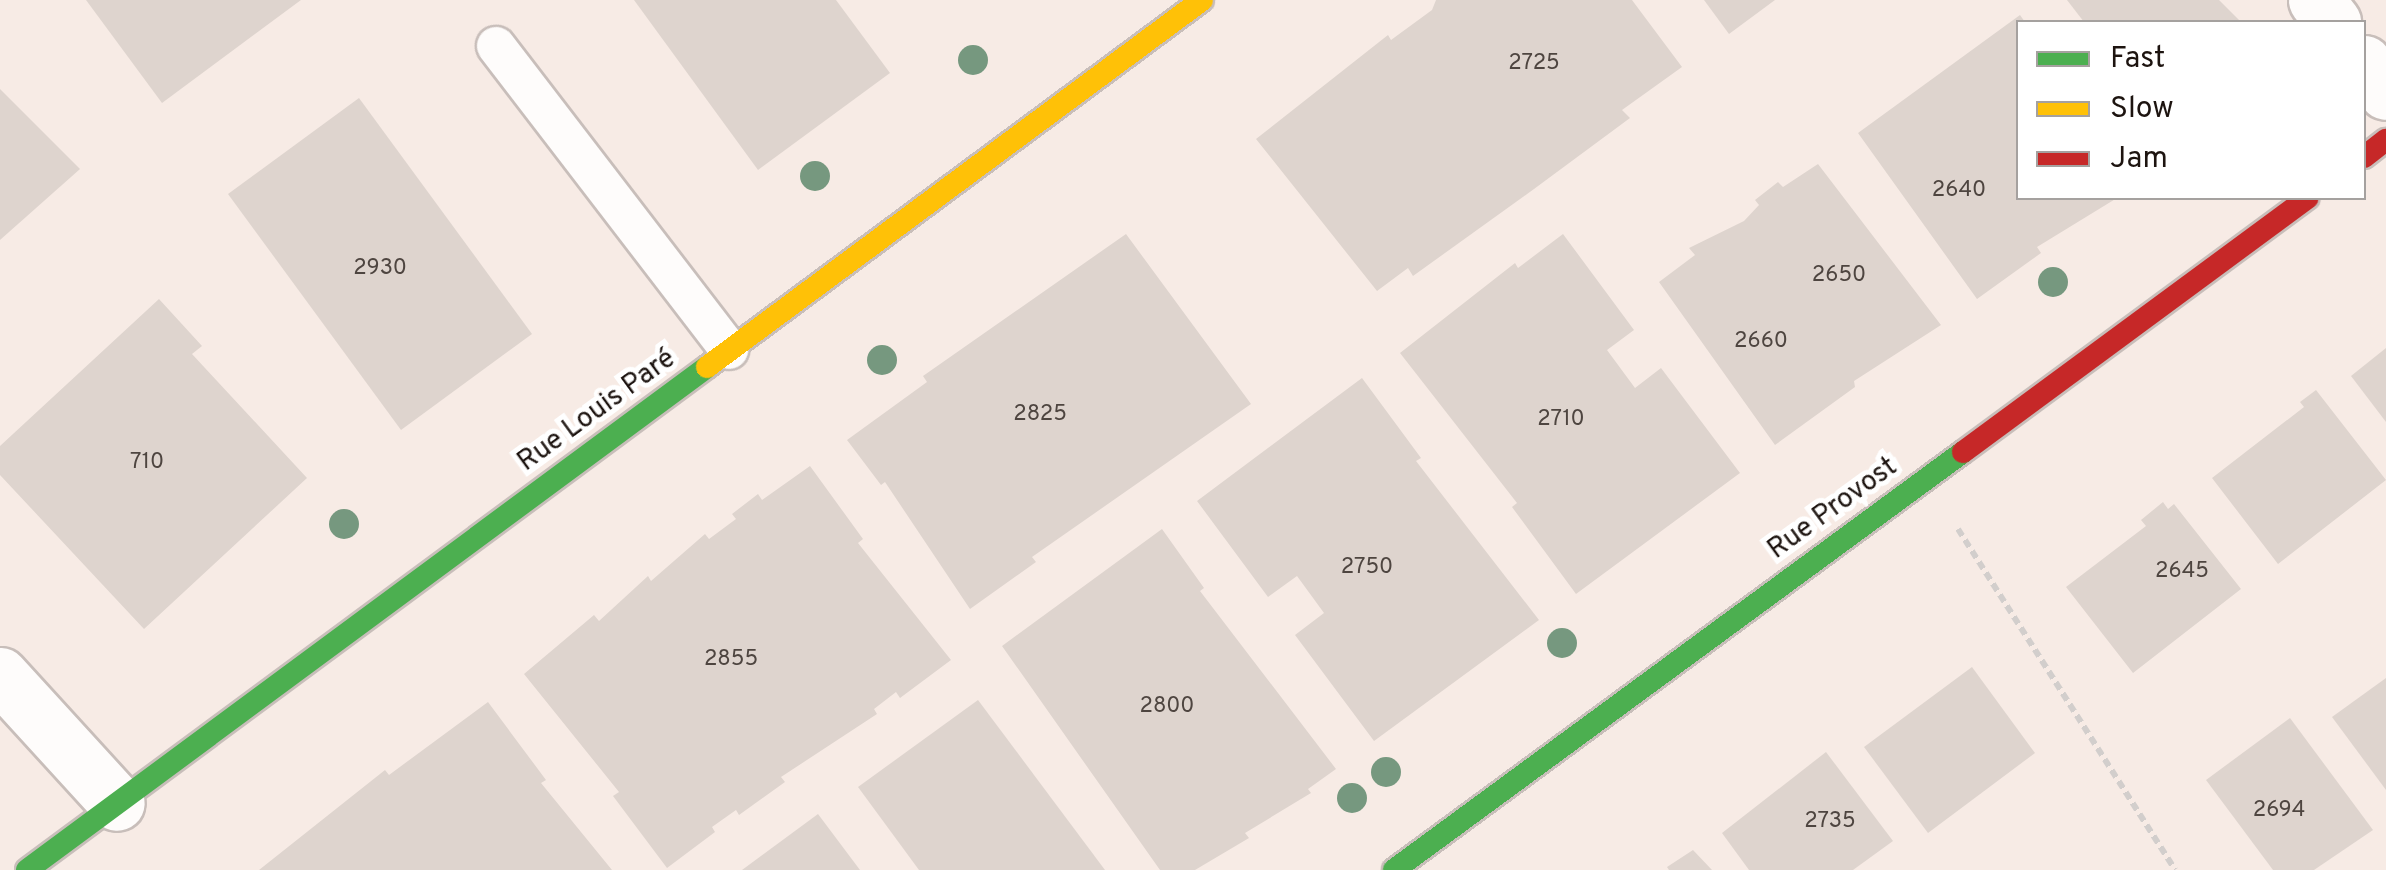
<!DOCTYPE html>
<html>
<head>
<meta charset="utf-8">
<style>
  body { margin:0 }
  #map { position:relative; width:2386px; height:870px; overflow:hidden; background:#f7ebe5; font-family:Overpass,sans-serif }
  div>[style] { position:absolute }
  .building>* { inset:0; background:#ded4ce }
  .path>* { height:6px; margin-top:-3px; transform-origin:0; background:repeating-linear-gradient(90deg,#d2cecc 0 8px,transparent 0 13px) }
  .roads { filter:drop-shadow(2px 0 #c8beba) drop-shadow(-2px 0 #c8beba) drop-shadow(0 2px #c8beba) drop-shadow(0 -2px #c8beba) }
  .lane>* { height:38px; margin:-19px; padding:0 19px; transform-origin:19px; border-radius:19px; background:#fefcfb }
  .street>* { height:55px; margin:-27.5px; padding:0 27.5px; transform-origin:27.5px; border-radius:27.5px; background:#fefcfb }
  .fast>* { height:22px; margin:-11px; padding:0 11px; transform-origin:11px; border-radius:11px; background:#4caf50 }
  .slow>* { height:22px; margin:-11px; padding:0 11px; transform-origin:11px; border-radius:11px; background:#ffc107 }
  .jam>* { height:22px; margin:-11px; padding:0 11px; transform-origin:11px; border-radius:11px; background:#c62828 }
  .trees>* { width:30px; height:30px; margin:-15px; border-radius:50%; background:#76987f }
  span { translate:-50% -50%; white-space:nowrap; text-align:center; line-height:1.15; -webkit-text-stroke:10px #fff; paint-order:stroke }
  .number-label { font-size:22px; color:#4e4540 }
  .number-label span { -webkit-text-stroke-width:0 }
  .street-label { font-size:28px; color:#1d1410 }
  .legend { position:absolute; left:2016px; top:20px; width:350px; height:180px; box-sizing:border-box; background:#fff; border:2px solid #a5a19f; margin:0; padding:12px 18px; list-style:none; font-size:30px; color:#1d1410 }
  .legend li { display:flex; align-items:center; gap:20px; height:50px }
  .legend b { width:50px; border:2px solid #a5a19f }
</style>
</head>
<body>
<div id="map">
  <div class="building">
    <i style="clip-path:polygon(86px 0,301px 0,162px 103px)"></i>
    <i style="clip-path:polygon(634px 0,836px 0,890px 73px,758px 170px)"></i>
    <i style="clip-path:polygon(1436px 0,1632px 0,1682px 67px,1622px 110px,1630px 118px,1534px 189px,1413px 276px,1408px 268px,1377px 291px,1256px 139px,1388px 35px,1391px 40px,1432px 10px)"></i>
    <i style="clip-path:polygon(1704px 0,1775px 0,1729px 34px)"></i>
    <i style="clip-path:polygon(2067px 0,2219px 0,2241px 22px,2084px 22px)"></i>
    <i style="clip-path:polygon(2020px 15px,2025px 22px,2018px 22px,2018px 198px,2117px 198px,2037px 247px,2041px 253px,1977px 299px,1858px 133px)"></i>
    <i style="clip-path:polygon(0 89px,80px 169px,0 240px)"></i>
    <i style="clip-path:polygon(359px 98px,532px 334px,401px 430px,228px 194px)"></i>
    <i style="clip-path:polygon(1818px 164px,1941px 325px,1854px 381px,1855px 387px,1775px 445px,1659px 282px,1695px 255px,1689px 248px,1744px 221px,1759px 205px,1755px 200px,1778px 182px,1783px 187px)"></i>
    <i style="clip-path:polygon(1126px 234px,1251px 404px,1032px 557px,1036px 562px,970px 609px,885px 482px,881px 485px,847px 440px,927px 382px,923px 376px)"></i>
    <i style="clip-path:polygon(1563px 234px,1634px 330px,1607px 350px,1635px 388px,1661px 368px,1740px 473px,1576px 594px,1512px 507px,1517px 503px,1400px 353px,1515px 263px,1518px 268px)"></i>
    <i style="clip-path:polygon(159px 299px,202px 346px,192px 354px,307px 478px,144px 629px,0 475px,0 446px)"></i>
    <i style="clip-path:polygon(2386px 348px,2386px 422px,2351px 376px)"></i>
    <i style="clip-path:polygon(1362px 378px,1421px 458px,1416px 461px,1539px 620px,1374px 741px,1295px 635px,1324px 613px,1297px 576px,1268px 597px,1197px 501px)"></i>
    <i style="clip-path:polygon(2316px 390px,2386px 480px,2278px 564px,2212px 478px,2304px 407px,2300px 402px)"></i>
    <i style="clip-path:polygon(810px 466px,863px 539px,858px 543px,951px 660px,900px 698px,896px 692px,874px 709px,877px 714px,781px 777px,785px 782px,739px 815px,736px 810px,712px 827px,715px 832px,667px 868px,613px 796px,619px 792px,524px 674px,594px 615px,599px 621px,648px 576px,651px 581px,705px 534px,709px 539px,736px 519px,732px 514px,758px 494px,762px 500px)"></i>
    <i style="clip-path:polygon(2163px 502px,2168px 509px,2174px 504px,2241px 589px,2133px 673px,2066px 587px,2146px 526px,2141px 520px)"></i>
    <i style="clip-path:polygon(1162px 529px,1204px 588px,1200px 591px,1336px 769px,1308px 789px,1311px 793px,1245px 833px,1249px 838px,1195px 870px,1160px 870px,1002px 646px)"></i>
    <i style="clip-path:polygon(1972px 667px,2035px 753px,1928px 833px,1864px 747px)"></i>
    <i style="clip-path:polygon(2386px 678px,2386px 790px,2332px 717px)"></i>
    <i style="clip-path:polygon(978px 700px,1105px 870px,919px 870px,858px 787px)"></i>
    <i style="clip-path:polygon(488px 702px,546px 780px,541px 783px,612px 870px,259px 870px,385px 770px,389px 775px)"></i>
    <i style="clip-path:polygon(2290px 718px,2373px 830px,2314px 870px,2273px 870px,2206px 780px)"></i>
    <i style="clip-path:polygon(1826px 752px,1893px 841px,1853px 870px,1749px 870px,1722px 833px)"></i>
    <i style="clip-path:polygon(818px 814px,860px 870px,742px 870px)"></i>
    <i style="clip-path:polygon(1693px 850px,1712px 870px,1669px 870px,1667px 867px)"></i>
  </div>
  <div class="path">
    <i style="left:1958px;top:529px;width:404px;rotate:57.5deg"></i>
  </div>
  <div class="roads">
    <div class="lane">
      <i style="left:496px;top:46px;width:383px;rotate:52.5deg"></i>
    </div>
    <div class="street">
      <i style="left:2316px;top:0;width:28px;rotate:52deg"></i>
      <i style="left:2364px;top:63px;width:36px;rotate:53deg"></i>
      <i style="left:0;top:675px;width:173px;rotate:47.6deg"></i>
    </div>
    <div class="fast">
      <i style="left:27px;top:870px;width:846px;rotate:-36.49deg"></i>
      <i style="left:1394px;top:870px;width:706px;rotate:-36.3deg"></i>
    </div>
    <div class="slow">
      <i style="left:707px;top:367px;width:616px;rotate:-36.55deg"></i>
    </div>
    <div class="jam">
      <i style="left:2364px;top:157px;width:28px;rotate:-38deg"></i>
      <i style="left:1963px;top:452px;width:428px;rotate:-36.4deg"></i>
    </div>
  </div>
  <div class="trees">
    <i style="left:973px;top:60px"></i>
    <i style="left:815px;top:176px"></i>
    <i style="left:2053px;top:282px"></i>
    <i style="left:882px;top:360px"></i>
    <i style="left:344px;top:524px"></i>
    <i style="left:1562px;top:643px"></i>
    <i style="left:1386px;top:772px"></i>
    <i style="left:1352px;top:798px"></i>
  </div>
  <div class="number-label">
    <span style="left:1534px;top:64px">2725</span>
    <span style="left:1959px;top:191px">2640</span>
    <span style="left:380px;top:269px">2930</span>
    <span style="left:1839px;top:276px">2650</span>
    <span style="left:1761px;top:342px">2660</span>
    <span style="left:1040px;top:415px">2825</span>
    <span style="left:1561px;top:420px">2710</span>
    <span style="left:147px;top:463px">710</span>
    <span style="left:1367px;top:568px">2750</span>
    <span style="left:2182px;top:572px">2645</span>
    <span style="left:731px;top:660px">2855</span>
    <span style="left:1167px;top:707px">2800</span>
    <span style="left:2279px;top:811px">2694</span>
    <span style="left:1830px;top:822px">2735</span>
  </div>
  <div class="street-label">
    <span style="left:597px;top:411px;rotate:-36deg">Rue Louis Paré</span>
    <span style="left:1833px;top:509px;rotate:-36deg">Rue Provost</span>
  </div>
  <ul class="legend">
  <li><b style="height:12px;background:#4caf50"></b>Fast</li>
  <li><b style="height:12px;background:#ffc107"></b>Slow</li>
  <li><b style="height:12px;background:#c62828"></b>Jam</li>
  </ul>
</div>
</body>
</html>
